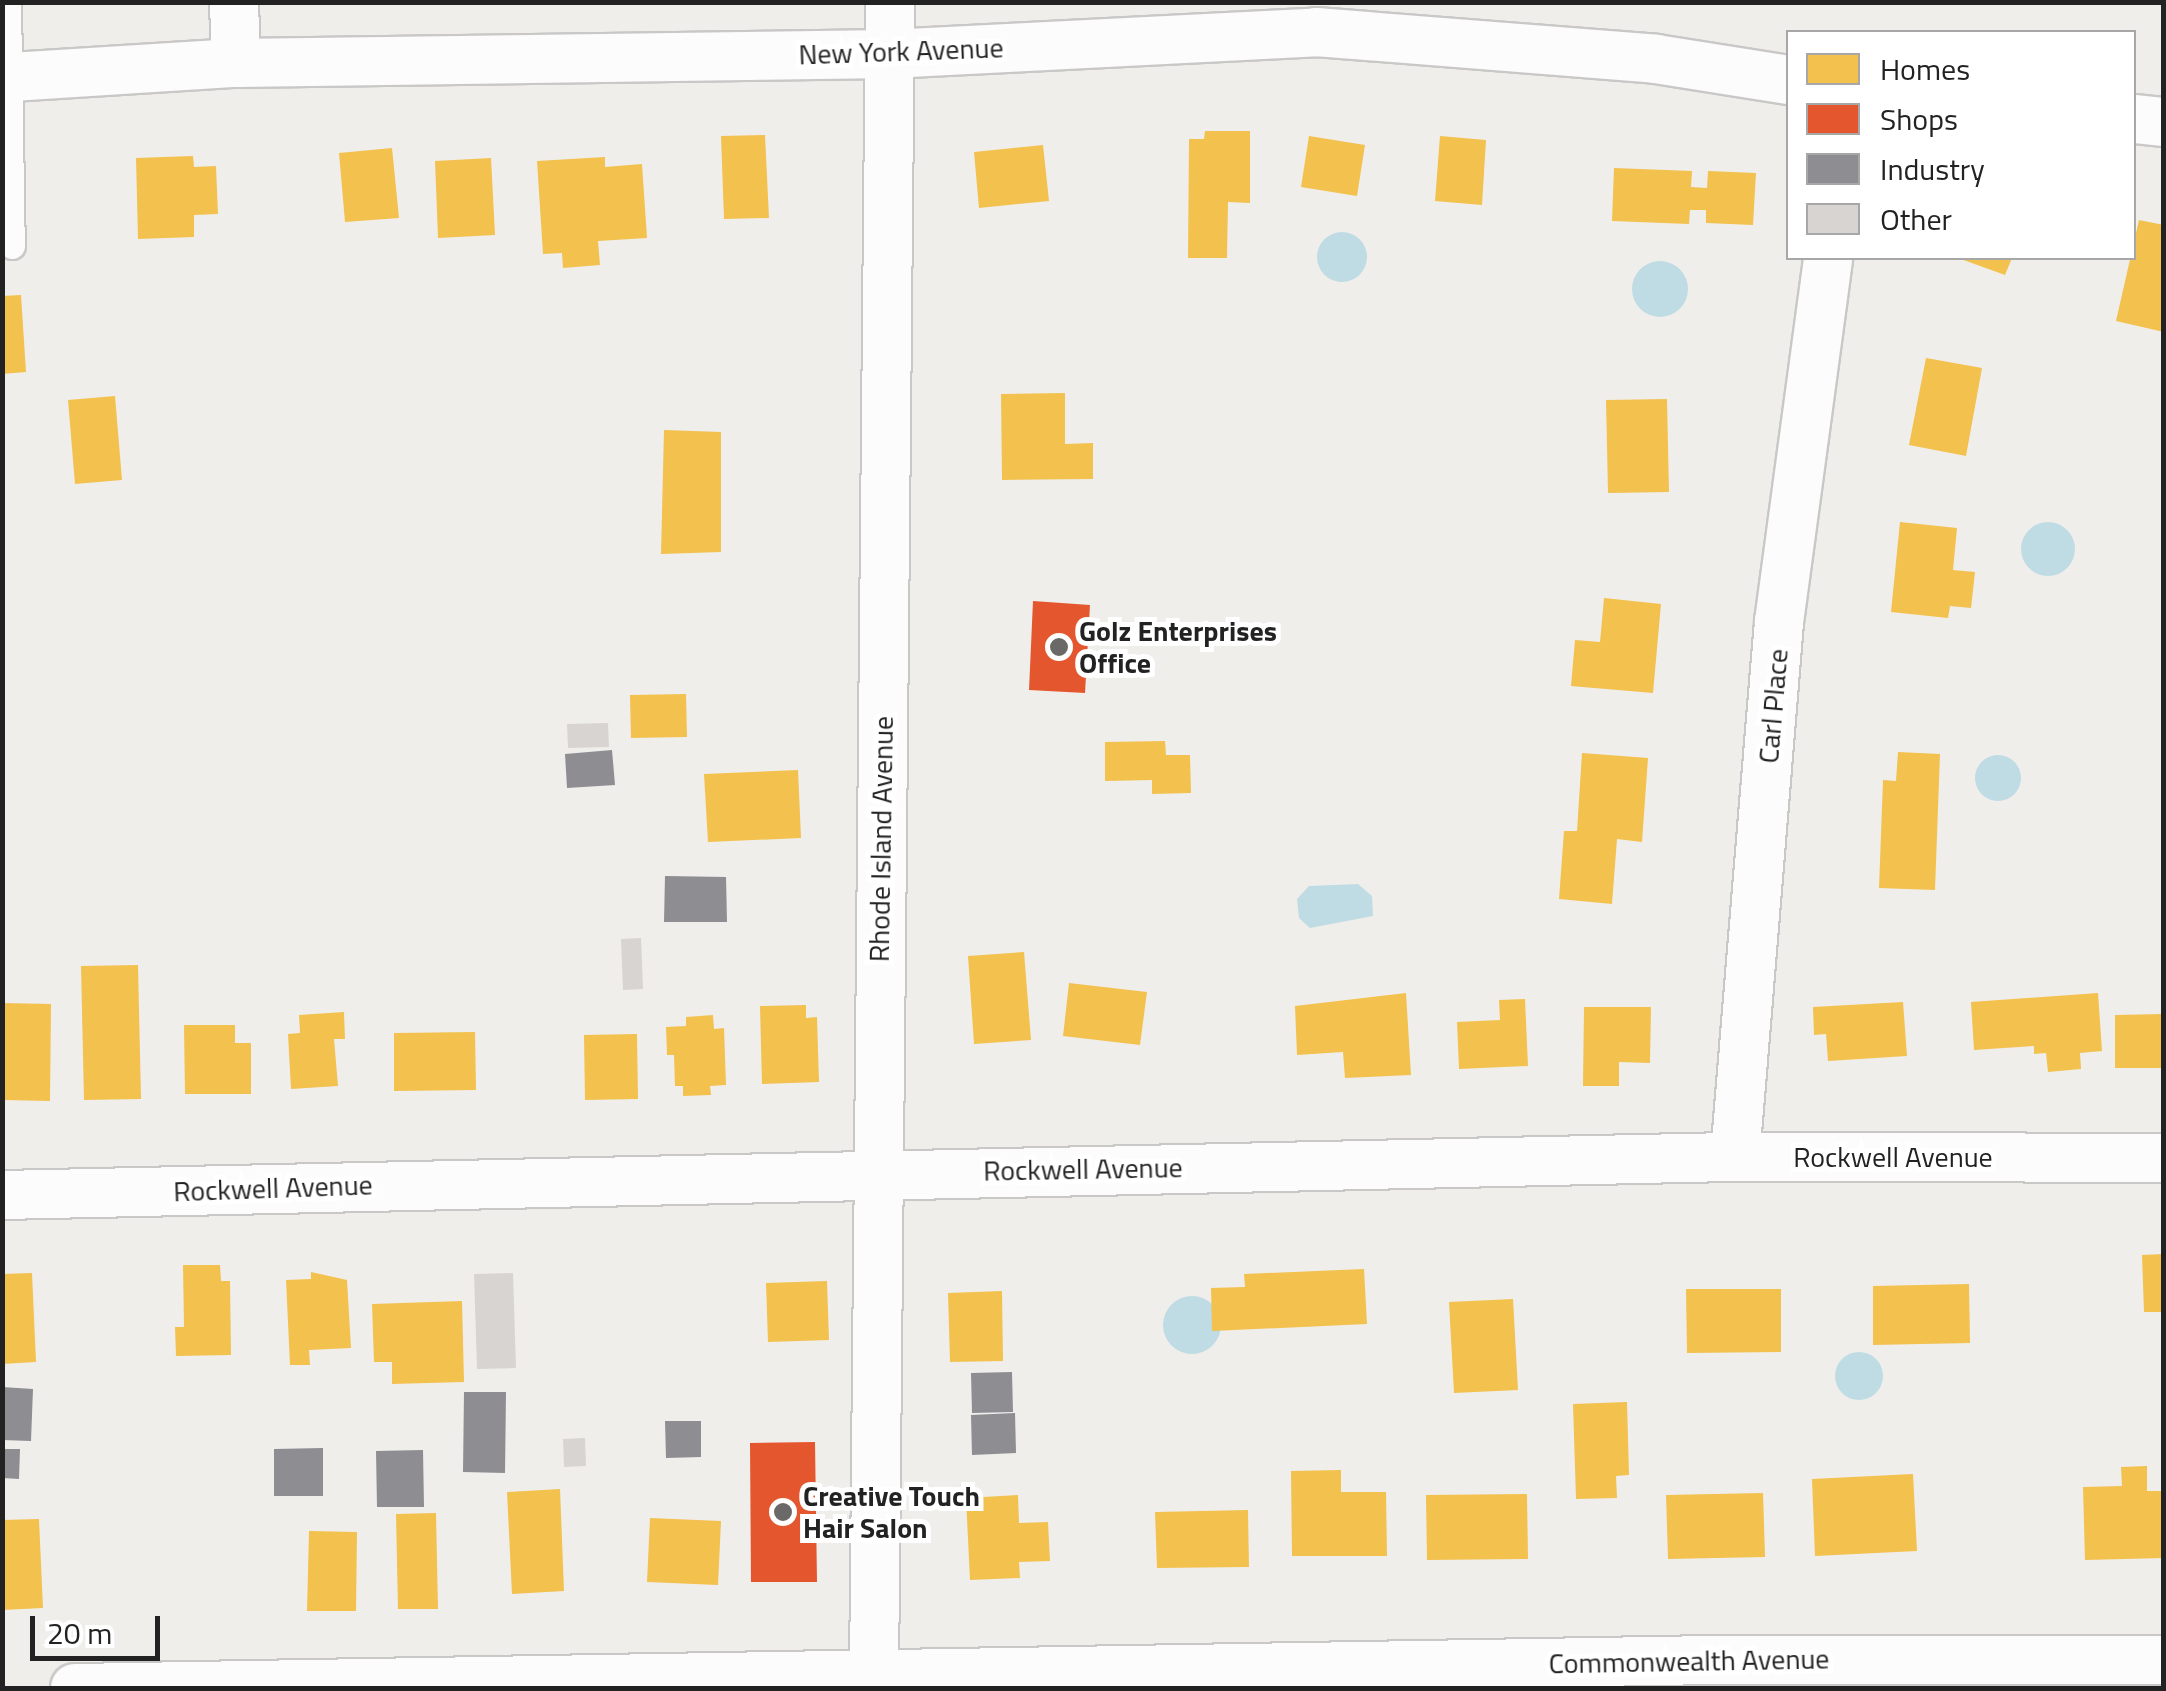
<!DOCTYPE html>
<html>
<head>
<meta charset="utf-8">
<style>
  body { margin:0 }
  #map { position:relative; width:2166px; height:1691px; overflow:hidden; background:#f0eeeb; font-family:"Titillium Web",sans-serif }
  div>[style] { position:absolute }
  .water>* { inset:0; background:#bfdbe3 }
  .round { border-radius:50% }
  .homes>* { inset:0; background:#f2c14e }
  .shops>* { inset:0; background:#e4572e }
  .industry>* { inset:0; background:#8d8d92 }
  .building>* { inset:0; background:#d7d4d2 }
  .roads { filter:drop-shadow(2px 0 #c9c8c7) drop-shadow(-2px 0 #c9c8c7) drop-shadow(0 2px #c9c8c7) drop-shadow(0 -2px #c9c8c7) }
  .lane>* { height:25px; margin:-12.5px; padding:0 12.5px; transform-origin:12.5px; border-radius:12.5px; background:#fdfcfc }
  .street>* { height:48px; margin:-24px; padding:0 24px; transform-origin:24px; border-radius:24px; background:#fdfcfc }
  .dots>* { width:28px; height:28px; translate:-50% -50%; box-sizing:border-box; border:5px solid #fff; border-radius:50% }
  span { translate:-50% -50%; white-space:nowrap; text-align:center; line-height:1.15; -webkit-text-stroke:10px #fff; paint-order:stroke }
  .street-label { font-size:28px; color:#222 }
  .poi-label { font-size:28px; color:#222; font-weight:700 }
  .left { translate:0 -50%; text-align:left }
  .frame { position:absolute; inset:0; border:5px solid #222; pointer-events:none }
  .legend { position:absolute; left:1786px; top:30px; width:350px; height:230px; box-sizing:border-box; background:#fff; border:2px solid #a7a7a7; margin:0; padding:12px 18px; list-style:none; font-size:30px; color:#222 }
  .legend li { display:flex; align-items:center; gap:20px; height:50px }
  .legend b { width:50px; border:2px solid #a7a7a7 }
  .scale { position:absolute; left:30px; top:1616px; width:130px; height:45px; box-sizing:border-box; border:5px solid #222; border-top:0; padding-left:12px; font-size:30px; line-height:35px; white-space:nowrap; color:#222; -webkit-text-stroke:8px #fff; paint-order:stroke }
</style>
</head>
<body>
<div id="map">
  <div class="water">
    <i class="round" style="left:1317px;top:232px;width:50px;height:50px"></i>
    <i class="round" style="left:1632px;top:261px;width:56px;height:56px"></i>
    <i class="round" style="left:2021px;top:522px;width:54px;height:54px"></i>
    <i class="round" style="left:1975px;top:755px;width:46px;height:46px"></i>
    <i style="clip-path:polygon(1358px 884px,1372px 896px,1373px 916px,1310px 928px,1299px 918px,1297px 899px,1309px 886px)"></i>
    <i class="round" style="left:1163px;top:1296px;width:58px;height:58px"></i>
    <i class="round" style="left:1835px;top:1352px;width:48px;height:48px"></i>
  </div>
  <div class="homes">
    <i style="clip-path:polygon(1205px 131px,1250px 131px,1250px 203px,1228px 202px,1227px 258px,1188px 258px,1189px 139px,1204px 139px)"></i>
    <i style="clip-path:polygon(765px 135px,769px 218px,724px 219px,721px 136px)"></i>
    <i style="clip-path:polygon(1309px 136px,1365px 145px,1357px 196px,1301px 187px)"></i>
    <i style="clip-path:polygon(1440px 136px,1486px 140px,1482px 205px,1435px 201px)"></i>
    <i style="clip-path:polygon(1043px 145px,1049px 201px,979px 208px,974px 152px)"></i>
    <i style="clip-path:polygon(392px 148px,399px 218px,345px 222px,339px 153px)"></i>
    <i style="clip-path:polygon(193px 156px,194px 167px,216px 166px,218px 214px,194px 215px,194px 237px,138px 239px,136px 158px)"></i>
    <i style="clip-path:polygon(605px 157px,605px 167px,642px 164px,647px 238px,598px 241px,600px 265px,563px 268px,562px 253px,543px 254px,537px 161px)"></i>
    <i style="clip-path:polygon(491px 158px,495px 235px,438px 238px,435px 161px)"></i>
    <i style="clip-path:polygon(1614px 168px,1692px 171px,1691px 187px,1707px 188px,1708px 171px,1756px 173px,1753px 225px,1706px 223px,1706px 210px,1690px 210px,1689px 224px,1612px 221px)"></i>
    <i style="clip-path:polygon(2139px 220px,2164px 225px,2164px 332px,2116px 321px)"></i>
    <i style="clip-path:polygon(1958px 258px,2012px 258px,2005px 275px)"></i>
    <i style="clip-path:polygon(21px 295px,26px 372px,2px 374px,2px 296px)"></i>
    <i style="clip-path:polygon(1926px 358px,1982px 368px,1966px 456px,1909px 445px)"></i>
    <i style="clip-path:polygon(1065px 393px,1065px 444px,1093px 443px,1093px 479px,1002px 480px,1001px 394px)"></i>
    <i style="clip-path:polygon(115px 396px,122px 480px,75px 484px,68px 400px)"></i>
    <i style="clip-path:polygon(1667px 399px,1669px 492px,1608px 493px,1606px 400px)"></i>
    <i style="clip-path:polygon(664px 430px,721px 432px,721px 552px,661px 554px)"></i>
    <i style="clip-path:polygon(1900px 522px,1957px 528px,1953px 570px,1975px 572px,1971px 608px,1950px 606px,1948px 618px,1891px 612px)"></i>
    <i style="clip-path:polygon(1604px 598px,1661px 604px,1653px 693px,1571px 686px,1575px 640px,1600px 642px)"></i>
    <i style="clip-path:polygon(686px 694px,687px 737px,631px 738px,630px 695px)"></i>
    <i style="clip-path:polygon(1165px 741px,1166px 755px,1190px 755px,1191px 793px,1152px 794px,1152px 780px,1105px 781px,1105px 742px)"></i>
    <i style="clip-path:polygon(1898px 752px,1940px 754px,1935px 890px,1879px 888px,1883px 780px,1896px 781px)"></i>
    <i style="clip-path:polygon(1582px 753px,1648px 758px,1642px 842px,1617px 839px,1612px 904px,1559px 899px,1564px 831px,1577px 831px)"></i>
    <i style="clip-path:polygon(798px 770px,801px 838px,708px 842px,704px 774px)"></i>
    <i style="clip-path:polygon(1024px 952px,1031px 1040px,974px 1044px,968px 956px)"></i>
    <i style="clip-path:polygon(138px 965px,141px 1099px,84px 1100px,81px 966px)"></i>
    <i style="clip-path:polygon(1069px 983px,1147px 992px,1140px 1045px,1063px 1036px)"></i>
    <i style="clip-path:polygon(1406px 993px,1411px 1075px,1345px 1078px,1343px 1052px,1297px 1055px,1295px 1006px)"></i>
    <i style="clip-path:polygon(2098px 993px,2102px 1051px,2080px 1053px,2081px 1069px,2048px 1072px,2046px 1053px,2034px 1054px,2034px 1046px,1974px 1050px,1971px 1002px)"></i>
    <i style="clip-path:polygon(1525px 999px,1528px 1066px,1459px 1069px,1457px 1022px,1500px 1020px,1499px 1000px)"></i>
    <i style="clip-path:polygon(1903px 1002px,1907px 1056px,1828px 1061px,1826px 1034px,1814px 1035px,1813px 1007px)"></i>
    <i style="clip-path:polygon(2px 1003px,51px 1004px,50px 1101px,2px 1100px)"></i>
    <i style="clip-path:polygon(806px 1005px,806px 1018px,817px 1017px,819px 1082px,762px 1084px,760px 1006px)"></i>
    <i style="clip-path:polygon(1584px 1007px,1651px 1007px,1650px 1063px,1619px 1062px,1619px 1086px,1583px 1086px)"></i>
    <i style="clip-path:polygon(344px 1012px,345px 1039px,334px 1039px,338px 1086px,291px 1089px,288px 1034px,300px 1033px,299px 1015px)"></i>
    <i style="clip-path:polygon(2164px 1014px,2164px 1068px,2115px 1068px,2115px 1015px)"></i>
    <i style="clip-path:polygon(713px 1015px,714px 1029px,724px 1028px,726px 1085px,710px 1086px,711px 1095px,683px 1096px,683px 1086px,675px 1086px,674px 1055px,667px 1055px,666px 1027px,686px 1026px,686px 1017px)"></i>
    <i style="clip-path:polygon(184px 1025px,235px 1025px,235px 1043px,251px 1043px,251px 1094px,185px 1094px)"></i>
    <i style="clip-path:polygon(475px 1032px,476px 1090px,394px 1091px,394px 1033px)"></i>
    <i style="clip-path:polygon(637px 1034px,638px 1099px,585px 1100px,584px 1035px)"></i>
    <i style="clip-path:polygon(2164px 1254px,2164px 1312px,2144px 1312px,2142px 1255px)"></i>
    <i style="clip-path:polygon(183px 1265px,220px 1265px,221px 1281px,230px 1281px,231px 1355px,176px 1356px,175px 1327px,184px 1327px)"></i>
    <i style="clip-path:polygon(1364px 1269px,1367px 1324px,1212px 1331px,1211px 1288px,1245px 1287px,1244px 1274px)"></i>
    <i style="clip-path:polygon(311px 1272px,347px 1280px,351px 1348px,309px 1350px,310px 1365px,290px 1365px,286px 1280px,311px 1279px)"></i>
    <i style="clip-path:polygon(32px 1273px,36px 1362px,2px 1364px,2px 1274px)"></i>
    <i style="clip-path:polygon(827px 1281px,829px 1340px,768px 1342px,766px 1283px)"></i>
    <i style="clip-path:polygon(1969px 1284px,1970px 1343px,1873px 1345px,1873px 1286px)"></i>
    <i style="clip-path:polygon(1686px 1289px,1781px 1289px,1781px 1352px,1687px 1353px)"></i>
    <i style="clip-path:polygon(1002px 1291px,1003px 1361px,950px 1362px,948px 1293px)"></i>
    <i style="clip-path:polygon(1513px 1299px,1518px 1390px,1454px 1393px,1449px 1302px)"></i>
    <i style="clip-path:polygon(462px 1301px,464px 1382px,392px 1384px,392px 1362px,374px 1362px,372px 1304px)"></i>
    <i style="clip-path:polygon(1627px 1402px,1629px 1475px,1616px 1476px,1617px 1498px,1576px 1499px,1573px 1404px)"></i>
    <i style="clip-path:polygon(2147px 1466px,2147px 1491px,2164px 1491px,2164px 1558px,2085px 1560px,2083px 1487px,2122px 1486px,2121px 1467px)"></i>
    <i style="clip-path:polygon(1341px 1470px,1341px 1492px,1386px 1492px,1387px 1556px,1292px 1556px,1291px 1471px)"></i>
    <i style="clip-path:polygon(1913px 1474px,1917px 1551px,1815px 1556px,1812px 1479px)"></i>
    <i style="clip-path:polygon(560px 1489px,564px 1591px,512px 1594px,507px 1492px)"></i>
    <i style="clip-path:polygon(1763px 1493px,1765px 1557px,1668px 1559px,1666px 1495px)"></i>
    <i style="clip-path:polygon(1527px 1494px,1528px 1559px,1427px 1560px,1426px 1495px)"></i>
    <i style="clip-path:polygon(1018px 1495px,1019px 1523px,1048px 1522px,1050px 1561px,1019px 1562px,1020px 1578px,970px 1580px,966px 1498px)"></i>
    <i style="clip-path:polygon(1248px 1510px,1249px 1567px,1157px 1568px,1155px 1512px)"></i>
    <i style="clip-path:polygon(436px 1513px,438px 1609px,398px 1609px,396px 1514px)"></i>
    <i style="clip-path:polygon(650px 1518px,721px 1521px,718px 1585px,647px 1582px)"></i>
    <i style="clip-path:polygon(39px 1519px,43px 1608px,2px 1610px,2px 1520px)"></i>
    <i style="clip-path:polygon(309px 1531px,357px 1532px,356px 1611px,307px 1611px)"></i>
  </div>
  <div class="shops">
    <i style="clip-path:polygon(1033px 601px,1090px 605px,1085px 693px,1029px 690px)"></i>
    <i style="clip-path:polygon(815px 1442px,817px 1582px,751px 1582px,750px 1443px)"></i>
  </div>
  <div class="industry">
    <i style="clip-path:polygon(612px 750px,615px 785px,567px 788px,565px 754px)"></i>
    <i style="clip-path:polygon(665px 876px,726px 877px,727px 922px,664px 922px)"></i>
    <i style="clip-path:polygon(1012px 1372px,1013px 1412px,972px 1413px,971px 1373px)"></i>
    <i style="clip-path:polygon(2px 1387px,33px 1389px,31px 1441px,2px 1440px)"></i>
    <i style="clip-path:polygon(464px 1392px,506px 1392px,505px 1473px,463px 1472px)"></i>
    <i style="clip-path:polygon(1015px 1413px,1016px 1453px,972px 1455px,971px 1415px)"></i>
    <i style="clip-path:polygon(665px 1421px,701px 1421px,701px 1457px,666px 1458px)"></i>
    <i style="clip-path:polygon(323px 1448px,323px 1496px,274px 1496px,274px 1449px)"></i>
    <i style="clip-path:polygon(2px 1449px,20px 1449px,19px 1479px,2px 1478px)"></i>
    <i style="clip-path:polygon(423px 1450px,424px 1507px,377px 1507px,376px 1451px)"></i>
  </div>
  <div class="building">
    <i style="clip-path:polygon(608px 723px,609px 747px,568px 748px,567px 724px)"></i>
    <i style="clip-path:polygon(641px 938px,643px 989px,623px 990px,621px 939px)"></i>
    <i style="clip-path:polygon(513px 1273px,516px 1368px,477px 1369px,474px 1274px)"></i>
    <i style="clip-path:polygon(585px 1438px,586px 1466px,564px 1467px,563px 1439px)"></i>
  </div>
  <div class="roads">
    <div class="lane">
      <i style="left:8px;top:2px;width:244px;rotate:89.1deg"></i>
    </div>
    <div class="street">
      <i style="left:234px;top:2px;width:61px;rotate:88.1deg"></i>
      <i style="left:11px;top:77px;width:225px;rotate:-3.6deg"></i>
      <i style="left:236px;top:63px;width:653px;rotate:-0.79deg"></i>
      <i style="left:889px;top:54px;width:428px;rotate:-2.9deg"></i>
      <i style="left:1316px;top:32px;width:341px;rotate:4.5deg"></i>
      <i style="left:1656px;top:59px;width:134px;rotate:9deg"></i>
      <i style="left:2134px;top:119px;width:30px;rotate:6deg"></i>
      <i style="left:1735px;top:1157px;width:537px;rotate:-85.3deg"></i>
      <i style="left:1779px;top:622px;width:367px;rotate:-82.3deg"></i>
      <i style="left:2px;top:1195px;width:1733px;rotate:-1.26deg"></i>
      <i style="left:1735px;top:1157px;width:429px;rotate:0.1deg"></i>
      <i style="left:874px;top:1675px;width:1673px;rotate:-89.45deg"></i>
      <i style="left:75px;top:1688px;width:1643px;rotate:-0.98deg"></i>
      <i style="left:1718px;top:1660px;width:446px"></i>
    </div>
  </div>
  <div class="dots">
    <i style="left:1059px;top:647px;background:#6a6968"></i>
    <i style="left:783px;top:1512px;background:#6a6968"></i>
  </div>
  <div class="street-label">
    <span style="left:901px;top:51px;rotate:-2deg">New York Avenue</span>
    <span style="left:1773px;top:706px;rotate:-85deg">Carl Place</span>
    <span style="left:881px;top:839px;rotate:-89deg">Rhode Island Avenue</span>
    <span style="left:1893px;top:1157px">Rockwell Avenue</span>
    <span style="left:1083px;top:1169px;rotate:-1deg">Rockwell Avenue</span>
    <span style="left:273px;top:1188px;rotate:-2deg">Rockwell Avenue</span>
    <span style="left:1689px;top:1661px;rotate:-1deg">Commonwealth Avenue</span>
  </div>
  <div class="poi-label">
    <span class="left" style="left:1079px;top:647px">Golz Enterprises<br>Office</span>
    <span class="left" style="left:803px;top:1512px">Creative Touch<br>Hair Salon</span>
  </div>
  <div class="frame"></div>
  <ul class="legend">
  <li><b style="height:28px;background:#f2c14e"></b>Homes</li>
  <li><b style="height:28px;background:#e4572e"></b>Shops</li>
  <li><b style="height:28px;background:#8d8d92"></b>Industry</li>
  <li><b style="height:28px;background:#d7d4d2"></b>Other</li>
  </ul>
  <div class="scale">20 m</div>
</div>
</body>
</html>
